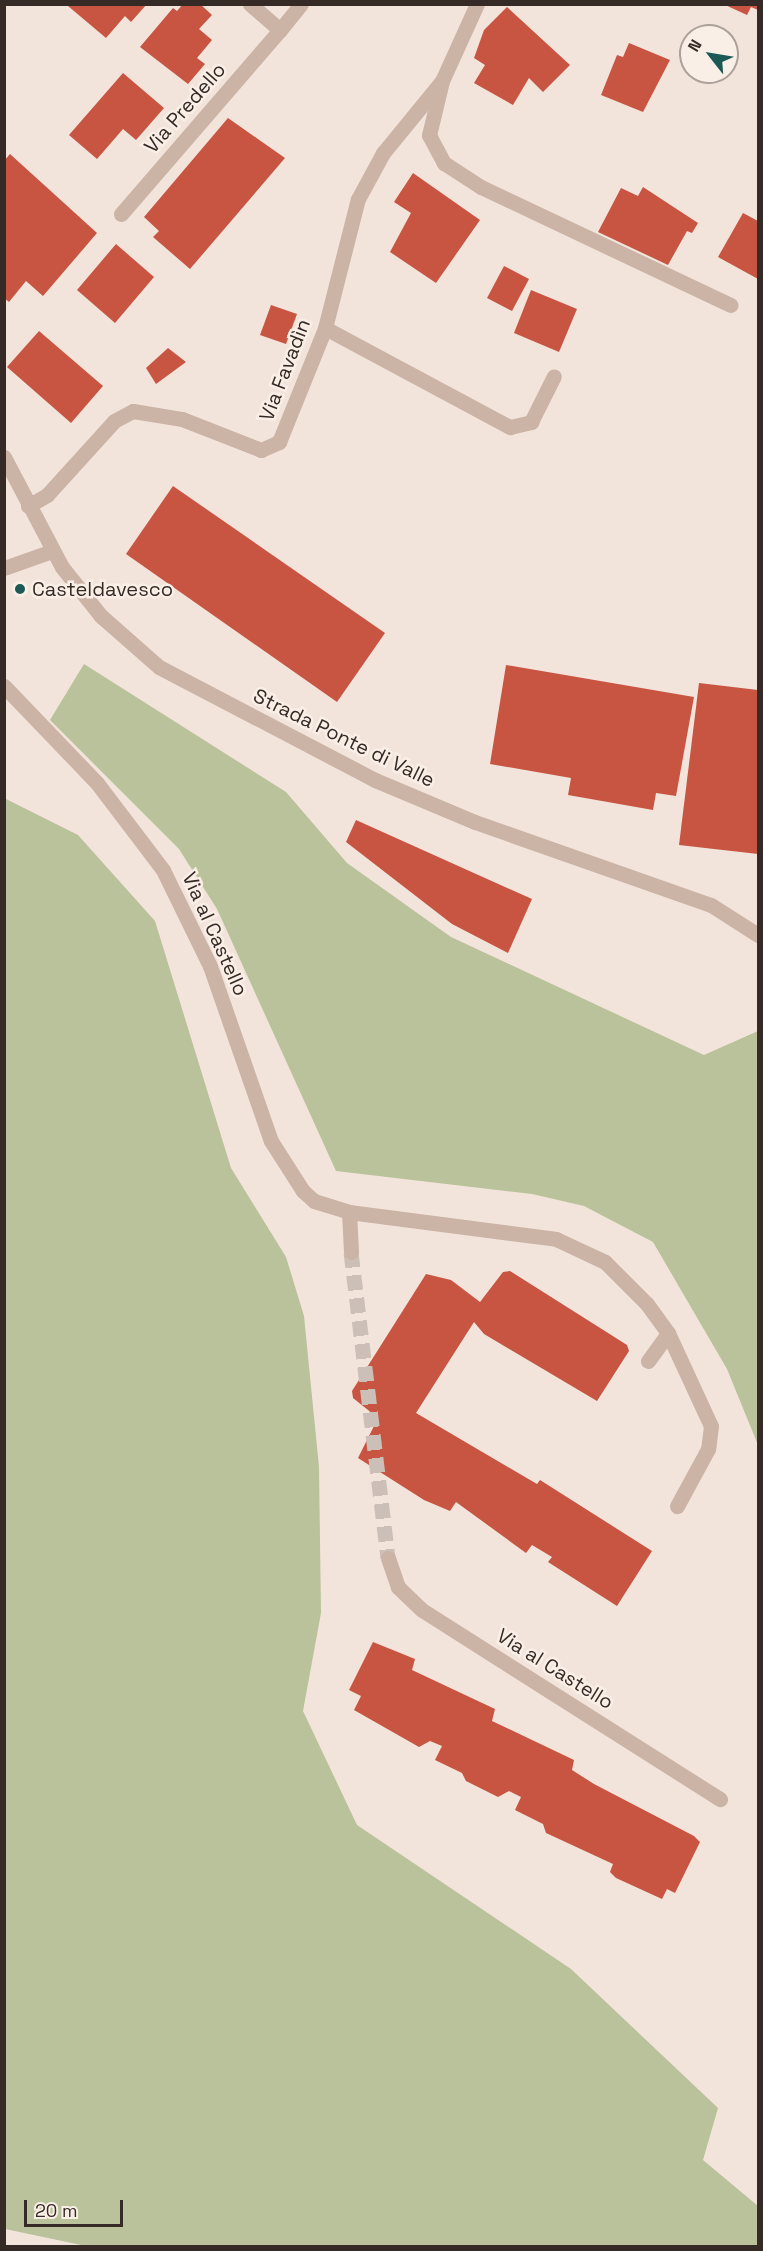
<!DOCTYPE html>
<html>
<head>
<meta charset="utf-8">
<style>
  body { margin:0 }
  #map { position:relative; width:763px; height:2251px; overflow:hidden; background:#f2e4db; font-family:"Space Grotesk",sans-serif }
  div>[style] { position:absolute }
  .green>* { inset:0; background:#b9c29a }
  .building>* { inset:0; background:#c85442 }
  .minor-tunnel>* { height:15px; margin-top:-7.5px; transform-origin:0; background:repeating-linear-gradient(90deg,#ccbfb7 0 15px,transparent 0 23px) }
  .service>* { height:15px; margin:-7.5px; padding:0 7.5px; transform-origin:7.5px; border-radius:7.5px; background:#cbb3a6 }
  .minor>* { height:15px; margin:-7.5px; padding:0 7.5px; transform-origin:7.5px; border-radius:7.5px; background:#cbb3a6 }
  .tertiary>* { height:15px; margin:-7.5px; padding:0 7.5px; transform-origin:7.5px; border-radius:7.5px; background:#cbb3a6 }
  .dots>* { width:16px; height:16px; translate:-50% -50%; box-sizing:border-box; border:3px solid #faefe7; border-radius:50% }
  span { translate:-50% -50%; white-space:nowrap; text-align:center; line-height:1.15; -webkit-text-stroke:5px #faefe7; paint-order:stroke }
  .street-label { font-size:20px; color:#362a27 }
  .poi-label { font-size:20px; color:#362a27 }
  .left { translate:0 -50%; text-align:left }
  .frame { position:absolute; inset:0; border:6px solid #362a27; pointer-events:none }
  .north { position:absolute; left:679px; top:24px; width:60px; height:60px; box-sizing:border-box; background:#faefe7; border:2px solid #aca09a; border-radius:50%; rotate:301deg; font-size:16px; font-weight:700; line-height:24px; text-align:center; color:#362a27 }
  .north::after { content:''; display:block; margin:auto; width:21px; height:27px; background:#1c5956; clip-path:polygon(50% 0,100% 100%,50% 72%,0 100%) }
  .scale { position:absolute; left:24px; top:2200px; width:99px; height:27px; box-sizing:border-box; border:3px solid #362a27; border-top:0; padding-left:8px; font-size:18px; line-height:21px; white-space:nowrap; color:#362a27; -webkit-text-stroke:4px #faefe7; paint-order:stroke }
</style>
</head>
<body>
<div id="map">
  <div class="green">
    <i style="clip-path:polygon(84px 664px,286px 792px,347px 863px,451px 937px,704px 1055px,758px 1031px,758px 1445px,727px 1369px,653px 1242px,584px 1206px,532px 1194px,336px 1171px,217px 909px,179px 849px,50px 720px)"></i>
    <i style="clip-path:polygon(4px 798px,78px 835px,155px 921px,231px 1168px,286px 1257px,304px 1316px,319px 1467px,321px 1613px,303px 1711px,357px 1825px,571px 1969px,718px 2108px,703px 2160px,758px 2206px,758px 2246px,86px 2246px,5px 2229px)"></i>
  </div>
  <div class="building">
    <i style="clip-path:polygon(147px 4px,131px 22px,125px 16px,106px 38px,68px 6px)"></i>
    <i style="clip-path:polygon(183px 4px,200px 4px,212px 15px,199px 29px,212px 40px,197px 58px,205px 64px,188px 84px,140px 47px,173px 8px,177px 11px)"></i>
    <i style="clip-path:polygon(723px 4px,758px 4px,758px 10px,751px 7px,747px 15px)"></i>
    <i style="clip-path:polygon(507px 7px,570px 65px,543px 92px,529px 78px,513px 105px,474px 83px,485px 65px,474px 58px,484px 30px)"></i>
    <i style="clip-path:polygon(629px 43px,670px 60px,643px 112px,601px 95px,617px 55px,623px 57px)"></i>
    <i style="clip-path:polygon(123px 73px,164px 108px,136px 140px,123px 129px,97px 159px,69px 135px)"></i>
    <i style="clip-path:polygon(228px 118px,285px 158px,190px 269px,153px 237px,159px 231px,144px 217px)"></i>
    <i style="clip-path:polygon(10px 154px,97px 233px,43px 296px,26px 281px,9px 302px,4px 298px,4px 161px)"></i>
    <i style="clip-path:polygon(413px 173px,480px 220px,436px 283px,390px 252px,411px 213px,394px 202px)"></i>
    <i style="clip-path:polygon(643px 187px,698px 223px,692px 233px,687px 231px,668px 265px,598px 232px,621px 188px,638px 196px)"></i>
    <i style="clip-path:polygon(743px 213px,758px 221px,758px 279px,718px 257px)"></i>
    <i style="clip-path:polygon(116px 244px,154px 277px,115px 323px,77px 290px)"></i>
    <i style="clip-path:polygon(504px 266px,529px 279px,512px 311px,487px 298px)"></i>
    <i style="clip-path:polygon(531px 290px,577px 309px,559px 352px,514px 333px)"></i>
    <i style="clip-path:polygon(271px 305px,297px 314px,286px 344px,260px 335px)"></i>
    <i style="clip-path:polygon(39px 331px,103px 386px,71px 423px,7px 367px)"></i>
    <i style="clip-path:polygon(168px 348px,186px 362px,156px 384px,146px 368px)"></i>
    <i style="clip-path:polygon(173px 486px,385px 633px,337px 702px,126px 554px)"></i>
    <i style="clip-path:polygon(506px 665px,694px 697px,676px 796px,656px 793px,653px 810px,568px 795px,571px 778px,490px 764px)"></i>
    <i style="clip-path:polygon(699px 683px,758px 690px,758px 854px,679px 845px)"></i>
    <i style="clip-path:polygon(356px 820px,532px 899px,508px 953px,452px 924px,346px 842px)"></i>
    <i style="clip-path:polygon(510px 1271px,627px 1345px,629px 1351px,597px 1401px,484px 1334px,474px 1322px,416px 1413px,537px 1484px,540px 1480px,652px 1551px,617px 1606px,548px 1562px,552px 1557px,532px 1545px,526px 1553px,456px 1502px,450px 1511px,424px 1500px,358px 1458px,378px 1418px,353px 1398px,352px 1391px,426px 1274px,451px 1280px,480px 1302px,503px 1272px)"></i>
    <i style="clip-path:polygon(373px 1642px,415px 1659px,412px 1670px,495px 1709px,492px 1721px,574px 1760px,572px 1770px,594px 1784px,694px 1836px,700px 1842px,675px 1893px,667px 1889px,662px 1899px,616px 1878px,610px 1872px,613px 1864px,546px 1833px,543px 1824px,515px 1810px,521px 1797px,509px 1791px,498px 1797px,466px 1781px,462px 1773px,435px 1760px,442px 1746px,430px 1741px,419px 1747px,354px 1710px,361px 1696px,349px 1690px)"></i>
  </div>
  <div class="minor-tunnel">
    <i style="left:351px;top:1252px;width:308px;rotate:83.1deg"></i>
  </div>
  <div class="service">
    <i style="left:442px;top:81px;width:56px;rotate:103.5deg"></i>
    <i style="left:429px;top:135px;width:32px;rotate:62deg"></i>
    <i style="left:444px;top:163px;width:44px;rotate:33deg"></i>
    <i style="left:481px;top:187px;width:276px;rotate:25.3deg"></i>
    <i style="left:325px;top:328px;width:210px;rotate:28.2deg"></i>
    <i style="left:510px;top:427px;width:22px;rotate:-13deg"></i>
    <i style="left:531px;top:422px;width:51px;rotate:-63.4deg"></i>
    <i style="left:648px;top:1361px;width:34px;rotate:-54deg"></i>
  </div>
  <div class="minor">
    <i style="left:280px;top:30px;width:33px;rotate:-51deg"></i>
    <i style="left:121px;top:214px;width:243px;rotate:-49.2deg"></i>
    <i style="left:280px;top:30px;width:40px;rotate:-139deg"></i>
    <i style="left:28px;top:506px;width:22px;rotate:-30deg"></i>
    <i style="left:47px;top:495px;width:100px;rotate:-47.8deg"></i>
    <i style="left:114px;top:421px;width:21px;rotate:-28deg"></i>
    <i style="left:133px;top:411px;width:50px;rotate:9.3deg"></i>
    <i style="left:182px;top:419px;width:85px;rotate:21.4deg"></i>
    <i style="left:261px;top:450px;width:20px;rotate:-24deg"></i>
    <i style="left:279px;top:442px;width:123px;rotate:-68deg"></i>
    <i style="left:325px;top:328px;width:133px;rotate:-75.7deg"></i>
    <i style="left:358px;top:199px;width:52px;rotate:-61.5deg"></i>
    <i style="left:383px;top:153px;width:93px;rotate:-50.7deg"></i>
    <i style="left:442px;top:81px;width:85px;rotate:-65.6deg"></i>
    <i style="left:4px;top:568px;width:51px;rotate:-19.5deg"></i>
    <i style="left:4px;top:686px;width:134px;rotate:46.2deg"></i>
    <i style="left:97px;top:783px;width:109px;rotate:52.8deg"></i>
    <i style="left:163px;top:870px;width:107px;rotate:63.9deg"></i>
    <i style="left:210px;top:966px;width:185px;rotate:70.8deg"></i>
    <i style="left:271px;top:1141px;width:59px;rotate:57.4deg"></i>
    <i style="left:303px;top:1191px;width:15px;rotate:42deg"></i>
    <i style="left:314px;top:1201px;width:37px;rotate:17deg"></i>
    <i style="left:349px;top:1212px;width:209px;rotate:7.4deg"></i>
    <i style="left:556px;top:1239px;width:54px;rotate:25.1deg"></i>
    <i style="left:605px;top:1262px;width:59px;rotate:45deg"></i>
    <i style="left:647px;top:1304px;width:36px;rotate:54deg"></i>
    <i style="left:668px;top:1333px;width:102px;rotate:65.2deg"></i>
    <i style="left:711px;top:1426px;width:23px;rotate:97deg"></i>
    <i style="left:708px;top:1449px;width:65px;rotate:118.5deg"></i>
    <i style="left:349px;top:1212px;width:40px;rotate:87.1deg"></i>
    <i style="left:388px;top:1558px;width:31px;rotate:71deg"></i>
    <i style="left:398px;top:1587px;width:33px;rotate:44deg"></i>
    <i style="left:422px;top:1610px;width:353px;rotate:32.4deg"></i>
  </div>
  <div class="tertiary">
    <i style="left:4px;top:457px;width:124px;rotate:62.2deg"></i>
    <i style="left:62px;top:567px;width:63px;rotate:51.5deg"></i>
    <i style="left:101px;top:616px;width:77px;rotate:41.3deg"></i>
    <i style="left:159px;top:667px;width:244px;rotate:27.6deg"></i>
    <i style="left:375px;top:780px;width:108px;rotate:22.8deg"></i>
    <i style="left:475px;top:822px;width:250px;rotate:19.4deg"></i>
    <i style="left:711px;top:905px;width:56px;rotate:32.6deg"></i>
  </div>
  <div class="dots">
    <i style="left:20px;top:589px;background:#1c5956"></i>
  </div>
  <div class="street-label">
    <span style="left:185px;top:108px;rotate:-49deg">Via Predello</span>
    <span style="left:285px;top:370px;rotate:-69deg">Via Favadìn</span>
    <span style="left:344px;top:738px;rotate:26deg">Strada Ponte di Valle</span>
    <span style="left:215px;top:934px;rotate:66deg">Via al Castello</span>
    <span style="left:555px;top:1669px;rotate:32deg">Via al Castello</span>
  </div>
  <div class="poi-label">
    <span class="left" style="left:32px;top:589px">Casteldavesco</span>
  </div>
  <div class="frame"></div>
  <div class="north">N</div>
  <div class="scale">20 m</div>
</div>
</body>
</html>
